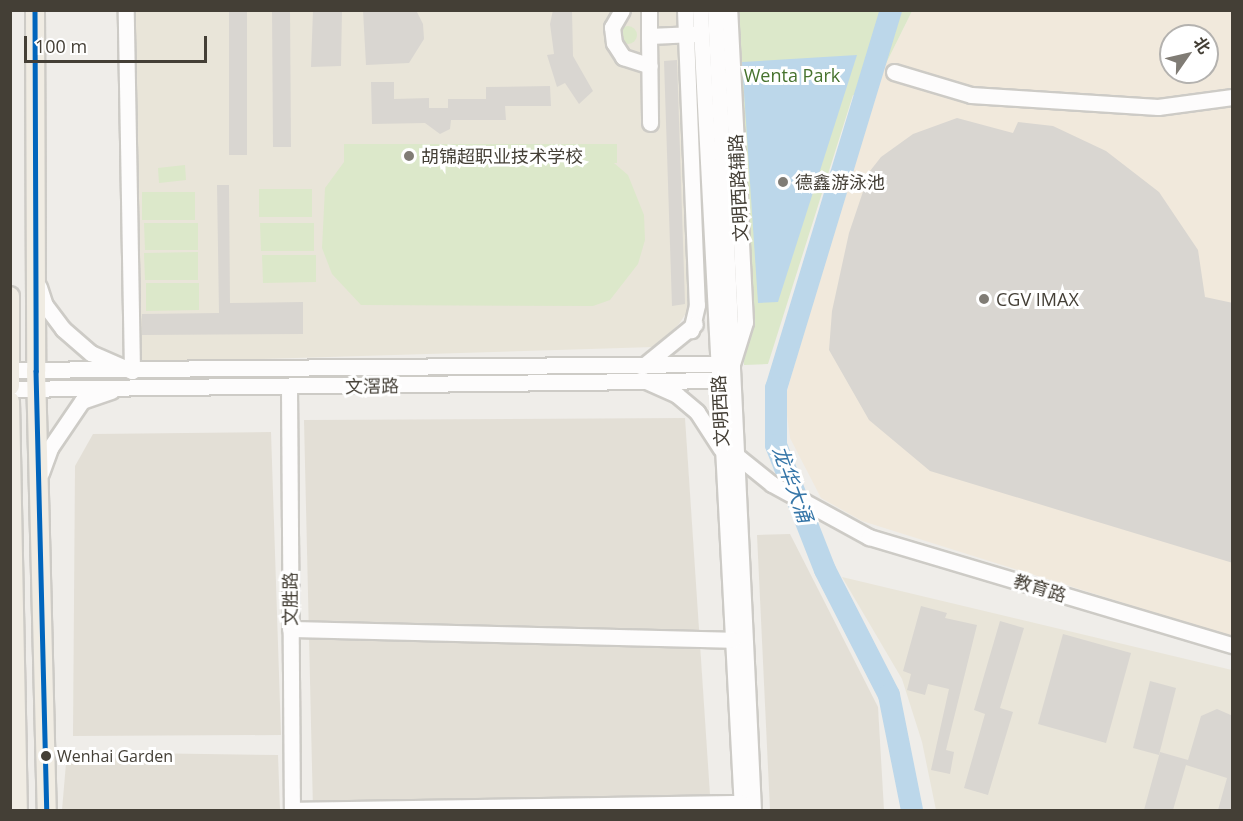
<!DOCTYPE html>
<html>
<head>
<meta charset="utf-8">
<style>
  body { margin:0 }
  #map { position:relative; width:1243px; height:821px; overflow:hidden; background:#efede9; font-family:"Open Sans","Noto Sans SC",sans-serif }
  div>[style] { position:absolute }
  .residential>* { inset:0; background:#e3dfd6 }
  .commercial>* { inset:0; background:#f1e9dc }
  .education>* { inset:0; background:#e9e5d9 }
  .green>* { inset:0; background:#dce8ca }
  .round { border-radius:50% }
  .water>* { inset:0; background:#bcd7ea }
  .river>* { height:22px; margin:-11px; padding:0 11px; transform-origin:11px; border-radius:11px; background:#bcd7ea }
  .building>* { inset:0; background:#d9d6d1 }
  .roads { filter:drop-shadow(2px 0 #cdcbc6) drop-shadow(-2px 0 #cdcbc6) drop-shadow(0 2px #cdcbc6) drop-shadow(0 -2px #cdcbc6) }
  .minor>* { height:15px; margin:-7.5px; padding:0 7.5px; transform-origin:7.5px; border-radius:7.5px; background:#fdfcfc }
  .major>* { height:18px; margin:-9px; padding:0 9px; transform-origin:9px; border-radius:9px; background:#f0ece3 }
  .bus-1>* { height:4.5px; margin:-2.25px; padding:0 2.25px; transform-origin:2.25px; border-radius:2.25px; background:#0065bd }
  .dots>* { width:16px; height:16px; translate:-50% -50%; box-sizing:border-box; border:3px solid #fff; border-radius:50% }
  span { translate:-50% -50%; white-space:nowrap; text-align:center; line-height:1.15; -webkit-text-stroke:6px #fff; paint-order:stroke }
  .bus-label { font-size:16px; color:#443f36 }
  .left { translate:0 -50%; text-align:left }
  .park-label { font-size:18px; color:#46722d }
  .poi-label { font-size:18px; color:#443f36 }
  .street-label { font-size:18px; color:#443f36 }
  .water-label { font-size:20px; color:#3676a8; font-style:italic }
  .frame { position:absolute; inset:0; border:12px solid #443f36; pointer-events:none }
  .north { position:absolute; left:1159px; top:24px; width:60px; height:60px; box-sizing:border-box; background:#fff; border:2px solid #b4b2af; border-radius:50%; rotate:56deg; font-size:16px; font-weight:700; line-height:24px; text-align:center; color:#443f36 }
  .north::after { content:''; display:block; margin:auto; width:21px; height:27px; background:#807c75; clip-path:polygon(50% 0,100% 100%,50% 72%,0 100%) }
  .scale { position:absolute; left:24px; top:36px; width:183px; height:27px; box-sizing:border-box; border:3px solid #443f36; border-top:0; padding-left:8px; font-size:18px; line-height:21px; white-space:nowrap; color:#443f36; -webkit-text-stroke:4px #fff; paint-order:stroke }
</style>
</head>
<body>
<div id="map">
  <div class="residential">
    <i style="clip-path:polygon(685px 418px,711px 810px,313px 810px,304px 420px)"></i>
    <i style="clip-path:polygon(271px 432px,281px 735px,73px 736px,75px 466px,93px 434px)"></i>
    <i style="clip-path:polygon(790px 534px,878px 707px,884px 810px,770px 810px,757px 535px)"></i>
    <i style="clip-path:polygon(67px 752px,278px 755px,280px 810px,62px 810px)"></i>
  </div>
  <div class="commercial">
    <i style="clip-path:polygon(evenodd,912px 11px,1232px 11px,1232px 637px,862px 521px,821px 498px,790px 438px,785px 399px,869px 98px,912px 11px,1171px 36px,1207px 36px,1207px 72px,1171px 72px,1171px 36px)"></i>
  </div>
  <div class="education">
    <i style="clip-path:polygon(126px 11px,683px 11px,694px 301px,679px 324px,654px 347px,135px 363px)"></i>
    <i style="clip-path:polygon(842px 577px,1232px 670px,1232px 810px,936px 810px,922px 742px,902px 679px)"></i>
  </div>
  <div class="green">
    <i style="clip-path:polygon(725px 11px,912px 11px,869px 98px,853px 95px,768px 364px,744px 365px)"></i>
    <i class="round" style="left:619px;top:26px;width:18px;height:18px"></i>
    <i style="clip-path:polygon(344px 144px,617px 144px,617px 163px,614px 163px,628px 175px,644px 215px,645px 240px,638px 264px,610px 300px,593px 306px,361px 305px,332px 274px,322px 248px,325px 188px,344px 162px)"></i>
    <i style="clip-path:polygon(185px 165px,186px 180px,159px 183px,158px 168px)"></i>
    <i style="clip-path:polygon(259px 189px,312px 189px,312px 217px,259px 217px)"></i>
    <i style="clip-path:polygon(142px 192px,195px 192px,195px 220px,142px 220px)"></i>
    <i style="clip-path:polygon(144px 223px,198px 223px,198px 250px,145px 250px)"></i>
    <i style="clip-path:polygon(260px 223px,314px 223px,314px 251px,261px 251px)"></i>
    <i style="clip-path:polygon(198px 252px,198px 280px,145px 280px,144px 253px)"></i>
    <i style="clip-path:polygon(262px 255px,316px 255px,316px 282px,263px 283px)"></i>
    <i style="clip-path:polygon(146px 283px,199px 283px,199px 310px,146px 311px)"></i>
  </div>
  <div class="water">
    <i style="clip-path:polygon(857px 55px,778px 302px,758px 303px,742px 62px)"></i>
  </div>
  <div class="river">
    <i style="left:891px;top:10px;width:395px;rotate:106.9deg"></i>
    <i style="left:776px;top:388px;width:57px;rotate:90deg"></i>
    <i style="left:776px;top:445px;width:134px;rotate:68.6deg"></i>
    <i style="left:825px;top:570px;width:140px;rotate:62.9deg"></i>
    <i style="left:889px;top:695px;width:117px;rotate:78.7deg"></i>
  </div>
  <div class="building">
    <i style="clip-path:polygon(272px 10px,290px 10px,291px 147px,273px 147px)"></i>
    <i style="clip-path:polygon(313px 10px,342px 10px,341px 66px,311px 67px)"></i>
    <i style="clip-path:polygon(363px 10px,417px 12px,423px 24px,424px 39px,409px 63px,366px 65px)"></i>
    <i style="clip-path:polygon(553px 10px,572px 10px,573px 56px,593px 91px,579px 104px,565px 83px,557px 87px,547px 55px,554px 54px,550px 24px)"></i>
    <i style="clip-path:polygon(229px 11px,247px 11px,247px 155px,229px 155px)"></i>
    <i style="clip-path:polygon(677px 60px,685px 304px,672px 306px,664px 61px)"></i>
    <i style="clip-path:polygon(371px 82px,394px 82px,394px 99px,429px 98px,429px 108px,448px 108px,448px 99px,486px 99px,486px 87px,550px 86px,551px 106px,505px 106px,506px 120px,451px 120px,450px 129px,440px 134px,425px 123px,372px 124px)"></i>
    <i style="clip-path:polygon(957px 118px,1013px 133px,1018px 122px,1053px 126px,1106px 151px,1159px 192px,1198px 250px,1205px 297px,1233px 303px,1233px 563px,930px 471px,869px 420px,829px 350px,832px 311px,849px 233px,870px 171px,881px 157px,913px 134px)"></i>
    <i style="clip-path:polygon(217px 185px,229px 185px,230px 303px,303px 302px,303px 334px,142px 335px,142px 314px,219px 313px)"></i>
    <i style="clip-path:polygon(921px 606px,947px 613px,945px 618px,977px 625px,946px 750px,954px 752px,950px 774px,931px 770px,949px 689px,928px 684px,925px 695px,907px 690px,911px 674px,903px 671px)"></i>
    <i style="clip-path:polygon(1000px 621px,1024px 628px,1000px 708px,1013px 712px,988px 795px,964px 788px,985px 714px,974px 710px)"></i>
    <i style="clip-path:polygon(1063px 634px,1131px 653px,1106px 743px,1038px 724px)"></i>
    <i style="clip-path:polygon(1150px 681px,1176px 688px,1159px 755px,1133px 748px)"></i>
    <i style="clip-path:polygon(1217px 709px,1233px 716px,1233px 810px,1218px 810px,1229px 771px,1227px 778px,1186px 765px,1173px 810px,1144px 810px,1160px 752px,1188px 760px,1201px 716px)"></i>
  </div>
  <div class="roads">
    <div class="minor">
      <i style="left:622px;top:10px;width:20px;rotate:120deg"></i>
      <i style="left:612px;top:27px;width:16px;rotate:83deg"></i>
      <i style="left:614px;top:43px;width:17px;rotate:57deg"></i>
      <i style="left:623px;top:57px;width:28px;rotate:18deg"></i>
      <i style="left:649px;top:10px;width:26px;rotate:90deg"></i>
      <i style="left:649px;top:36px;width:46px;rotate:-2.5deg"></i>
      <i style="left:685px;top:10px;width:295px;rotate:87.7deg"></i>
      <i style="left:697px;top:305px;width:26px;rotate:103deg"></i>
      <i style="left:700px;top:10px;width:801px;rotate:86.99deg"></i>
      <i style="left:715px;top:10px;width:801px;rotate:87.28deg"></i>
      <i style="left:649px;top:36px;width:87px;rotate:89.3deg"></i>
      <i style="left:894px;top:72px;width:80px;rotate:16.6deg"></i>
      <i style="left:971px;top:95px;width:187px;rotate:3.7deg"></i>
      <i style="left:1158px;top:107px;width:75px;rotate:-7.7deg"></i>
      <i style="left:39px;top:287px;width:19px;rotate:72deg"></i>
      <i style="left:45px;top:305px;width:30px;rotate:53deg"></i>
      <i style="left:63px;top:329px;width:37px;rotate:41deg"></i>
      <i style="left:91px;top:353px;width:45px;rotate:23.7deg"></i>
      <i style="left:132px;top:371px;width:361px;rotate:-91deg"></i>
      <i style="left:642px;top:367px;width:68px;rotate:-39.1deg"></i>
      <i style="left:10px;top:370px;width:722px;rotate:-0.48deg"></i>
      <i style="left:732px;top:364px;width:44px;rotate:-72.8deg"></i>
      <i style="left:745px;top:322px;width:312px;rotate:-92.9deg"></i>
      <i style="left:648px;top:382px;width:32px;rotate:24deg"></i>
      <i style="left:677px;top:395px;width:26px;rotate:40deg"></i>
      <i style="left:697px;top:412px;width:44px;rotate:57deg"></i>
      <i style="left:289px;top:387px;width:423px;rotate:89.6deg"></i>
      <i style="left:292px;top:810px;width:449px;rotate:-0.9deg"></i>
      <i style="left:10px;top:389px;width:717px;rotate:-0.72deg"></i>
      <i style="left:736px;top:455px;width:46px;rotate:38.9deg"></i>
      <i style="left:772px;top:484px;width:111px;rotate:28.7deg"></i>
      <i style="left:869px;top:537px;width:379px;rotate:16.6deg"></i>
      <i style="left:41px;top:473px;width:27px;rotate:-70deg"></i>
      <i style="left:50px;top:448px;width:57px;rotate:-55.8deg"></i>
      <i style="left:82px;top:401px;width:31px;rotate:-19deg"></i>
      <i style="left:290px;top:629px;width:443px;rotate:1.4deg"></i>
    </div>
    <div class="major">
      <i style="left:35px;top:10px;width:361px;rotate:89.8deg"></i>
      <i style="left:36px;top:371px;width:439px;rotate:88.6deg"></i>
      <i style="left:10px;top:296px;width:90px;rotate:90deg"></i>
      <i style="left:10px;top:401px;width:409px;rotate:88.9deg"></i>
    </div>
  </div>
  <div class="bus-1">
    <i style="left:35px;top:10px;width:361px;rotate:89.8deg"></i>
    <i style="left:36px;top:371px;width:439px;rotate:88.6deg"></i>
  </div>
  <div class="dots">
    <i style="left:409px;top:156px;background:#807c75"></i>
    <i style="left:783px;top:182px;background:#807c75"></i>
    <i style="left:984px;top:299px;background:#807c75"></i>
    <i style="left:46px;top:756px;background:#443f36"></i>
  </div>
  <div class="bus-label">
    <span class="left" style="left:57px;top:756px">Wenhai Garden</span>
  </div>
  <div class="park-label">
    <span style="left:792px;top:75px">Wenta Park</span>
  </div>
  <div class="poi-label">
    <span class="left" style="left:421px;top:156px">胡锦超职业技术学校</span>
    <span class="left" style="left:795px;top:182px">德鑫游泳池</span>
    <span class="left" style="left:996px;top:299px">CGV IMAX</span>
  </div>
  <div class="street-label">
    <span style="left:738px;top:188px;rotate:-93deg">文明西路辅路</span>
    <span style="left:372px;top:386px;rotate:-1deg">文滘路</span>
    <span style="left:720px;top:411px;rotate:-93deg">文明西路</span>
    <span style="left:1040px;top:588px;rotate:17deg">教育路</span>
    <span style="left:290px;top:599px;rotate:-90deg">文胜路</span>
  </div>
  <div class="water-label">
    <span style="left:793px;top:484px;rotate:70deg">龙华大涌</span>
  </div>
  <div class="frame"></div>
  <div class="north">北</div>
  <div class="scale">100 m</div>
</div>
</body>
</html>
